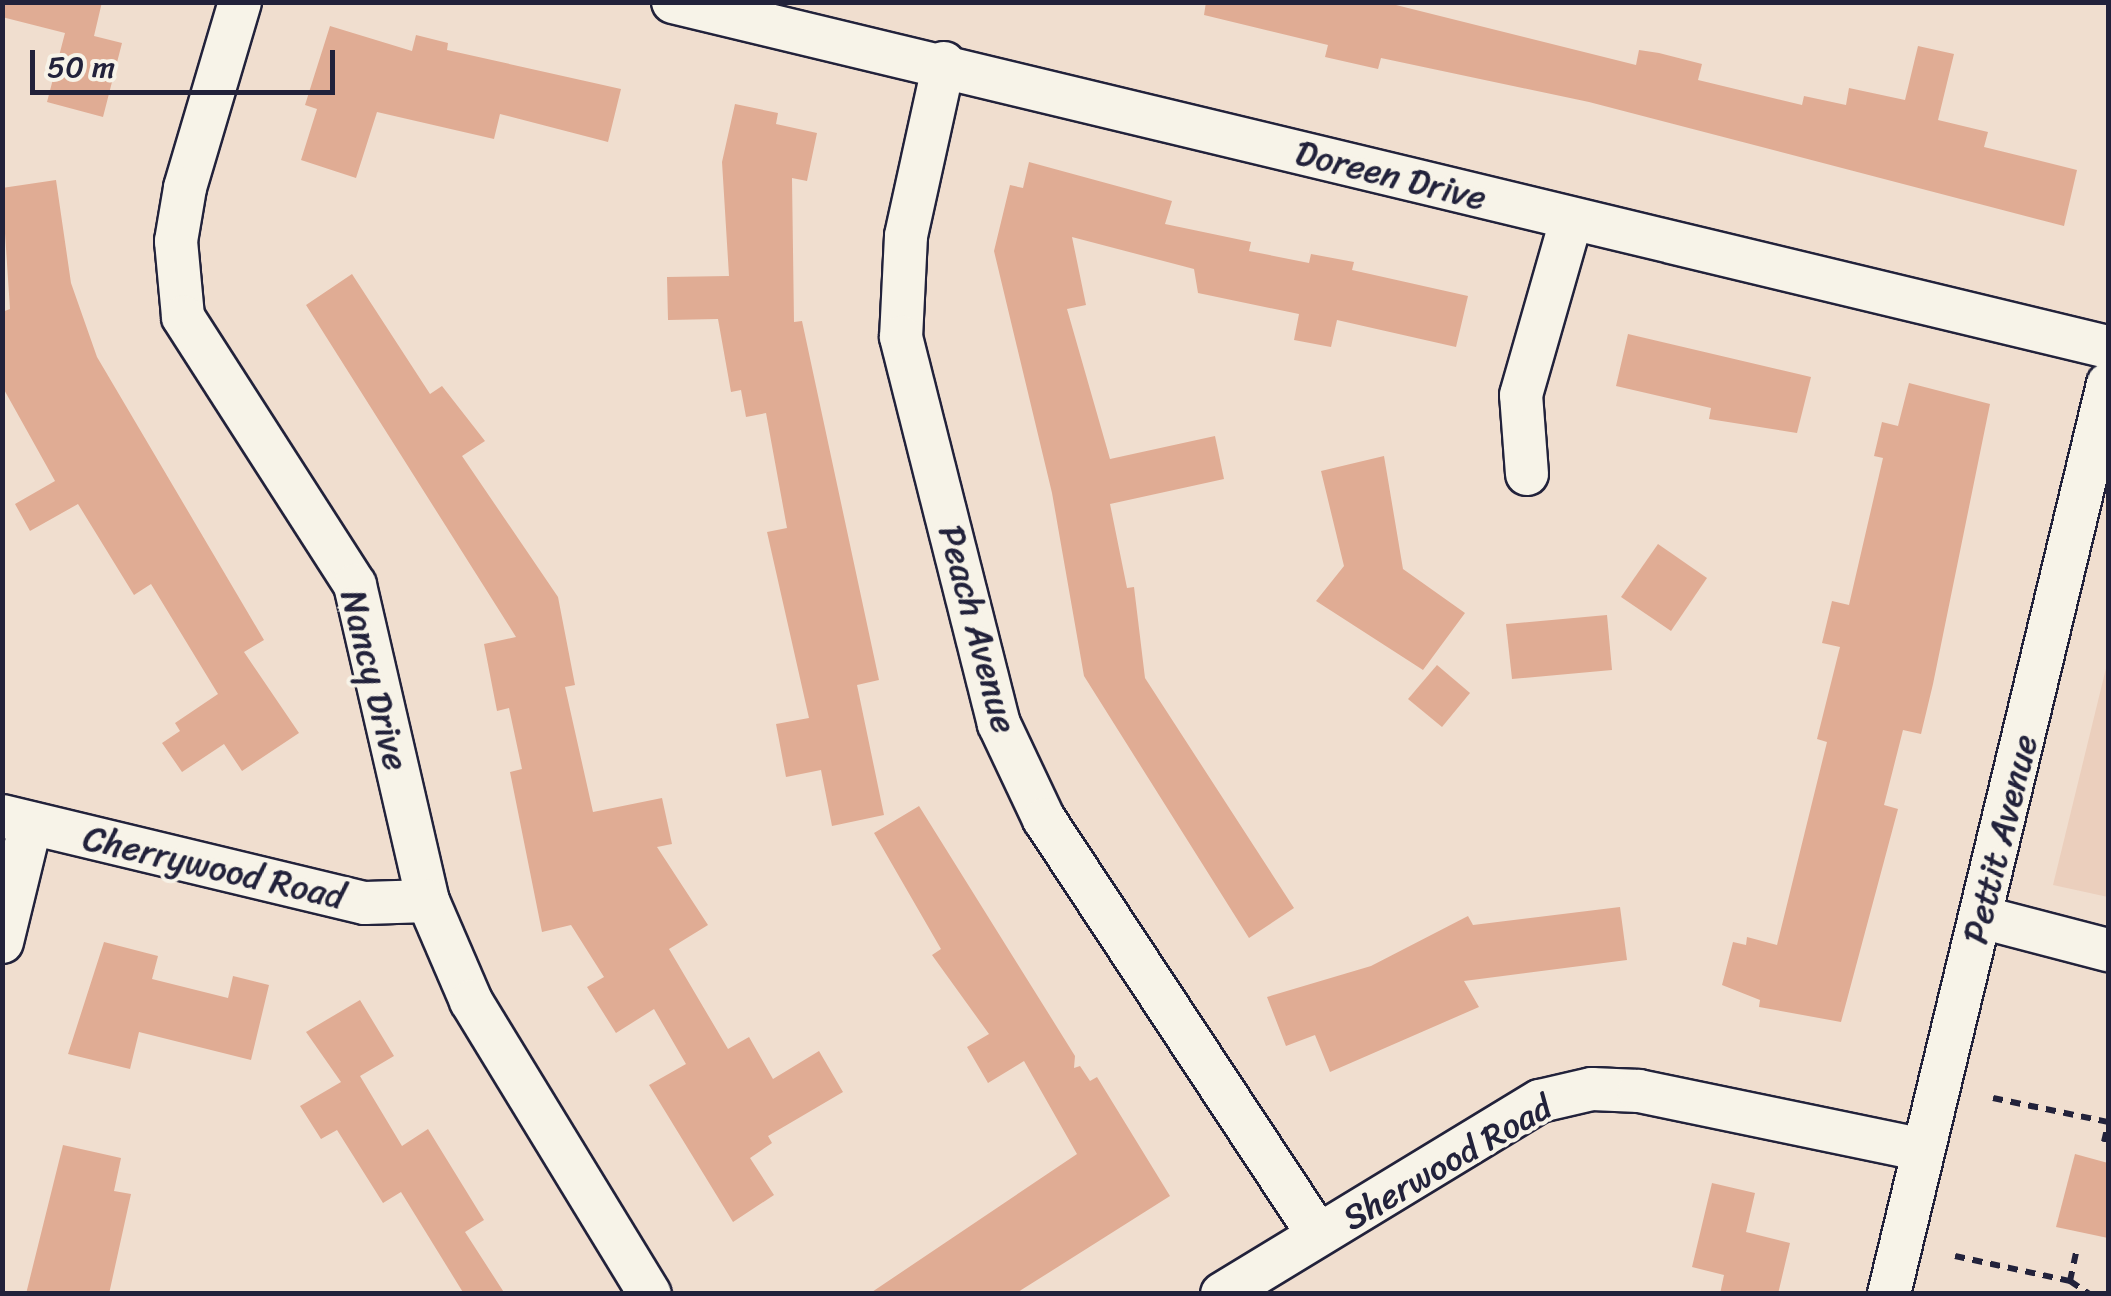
<!DOCTYPE html>
<html>
<head>
<meta charset="utf-8">
<style>
  body { margin:0 }
  #map { position:relative; width:2111px; height:1296px; overflow:hidden; background:#f0decf; font-family:Sriracha,sans-serif }
  div>[style] { position:absolute }
  .built>* { inset:0; background:#ebcfbd }
  .building>* { inset:0; background:#e0ac94 }
  .path>* { height:6px; margin-top:-3px; transform-origin:0; background:repeating-linear-gradient(90deg,#22223b 0 10px,transparent 0 18px) }
  .roads { filter:drop-shadow(2px 0 #22223b) drop-shadow(-2px 0 #22223b) drop-shadow(0 2px #22223b) drop-shadow(0 -2px #22223b) }
  .minor>* { height:42px; margin:-21px; padding:0 21px; transform-origin:21px; border-radius:21px; background:#f7f3e8 }
  span { translate:-50% -50%; white-space:nowrap; text-align:center; line-height:1.15; -webkit-text-stroke:8px #f7f3e8; paint-order:stroke }
  .street-label { font-size:35px; color:#22223b }
  .frame { position:absolute; inset:0; border:5px solid #22223b; pointer-events:none }
  .scale { position:absolute; left:30px; top:50px; width:305px; height:45px; box-sizing:border-box; border:5px solid #22223b; border-top:0; padding-left:12px; font-size:30px; line-height:35px; white-space:nowrap; color:#22223b; -webkit-text-stroke:8px #f7f3e8; paint-order:stroke }
</style>
</head>
<body>
<div id="map">
  <div class="built">
    <i style="clip-path:polygon(2108px 660px,2108px 897px,2053px 885px)"></i>
  </div>
  <div class="building">
    <i style="clip-path:polygon(2px 2px,102px 2px,94px 36px,122px 43px,103px 117px,47px 102px,65px 33px,2px 17px)"></i>
    <i style="clip-path:polygon(1206px 2px,1384px 2px,1636px 65px,1639px 50px,1659px 53px,1702px 64px,1698px 80px,1802px 105px,1804px 96px,1846px 105px,1849px 88px,1905px 100px,1918px 46px,1954px 54px,1938px 120px,1988px 132px,1984px 147px,2077px 170px,2064px 226px,1589px 102px,1381px 58px,1378px 69px,1325px 57px,1328px 45px,1204px 15px)"></i>
    <i style="clip-path:polygon(330px 26px,412px 51px,416px 35px,448px 43px,447px 50px,621px 89px,608px 142px,500px 114px,494px 139px,377px 112px,356px 178px,301px 160px,317px 109px,305px 105px)"></i>
    <i style="clip-path:polygon(735px 104px,778px 113px,776px 124px,817px 133px,807px 181px,792px 178px,794px 322px,802px 321px,879px 680px,857px 685px,884px 815px,832px 826px,821px 770px,786px 777px,776px 724px,809px 718px,767px 532px,787px 528px,766px 413px,746px 417px,741px 390px,731px 392px,718px 319px,668px 320px,667px 277px,729px 276px,722px 162px)"></i>
    <i style="clip-path:polygon(1029px 162px,1172px 201px,1165px 224px,1251px 242px,1249px 251px,1309px 263px,1311px 254px,1354px 262px,1352px 270px,1468px 296px,1456px 347px,1337px 320px,1331px 347px,1294px 340px,1299px 314px,1198px 293px,1194px 269px,1072px 237px,1086px 305px,1067px 309px,1110px 459px,1215px 436px,1224px 479px,1110px 504px,1127px 588px,1134px 587px,1145px 678px,1294px 908px,1249px 938px,1084px 676px,1052px 493px,994px 251px,1010px 185px,1023px 188px)"></i>
    <i style="clip-path:polygon(56px 180px,71px 283px,97px 357px,264px 640px,244px 652px,299px 733px,242px 771px,224px 744px,182px 772px,162px 743px,180px 731px,175px 723px,218px 694px,151px 584px,134px 595px,78px 504px,30px 531px,15px 504px,55px 481px,2px 386px,2px 312px,10px 309px,2px 188px)"></i>
    <i style="clip-path:polygon(352px 274px,430px 394px,442px 386px,485px 441px,462px 456px,558px 597px,575px 685px,565px 687px,593px 812px,662px 798px,672px 844px,657px 847px,708px 925px,669px 949px,728px 1049px,749px 1037px,773px 1079px,819px 1051px,843px 1092px,768px 1136px,772px 1143px,750px 1158px,774px 1195px,733px 1222px,649px 1085px,686px 1064px,654px 1009px,616px 1033px,587px 987px,604px 977px,571px 925px,542px 932px,510px 772px,522px 769px,509px 708px,497px 711px,484px 644px,516px 637px,306px 305px)"></i>
    <i style="clip-path:polygon(1628px 334px,1811px 377px,1797px 433px,1709px 419px,1711px 408px,1616px 386px)"></i>
    <i style="clip-path:polygon(1909px 383px,1990px 404px,1933px 684px,1921px 734px,1903px 730px,1884px 805px,1898px 809px,1841px 1022px,1759px 1007px,1760px 1000px,1722px 985px,1733px 942px,1746px 945px,1747px 937px,1777px 945px,1827px 742px,1817px 739px,1840px 647px,1822px 643px,1832px 601px,1849px 605px,1883px 458px,1874px 456px,1882px 422px,1898px 426px)"></i>
    <i style="clip-path:polygon(1384px 456px,1403px 569px,1465px 613px,1423px 670px,1316px 601px,1344px 566px,1321px 471px)"></i>
    <i style="clip-path:polygon(1658px 544px,1707px 578px,1671px 631px,1621px 597px)"></i>
    <i style="clip-path:polygon(1607px 615px,1612px 670px,1512px 679px,1506px 624px)"></i>
    <i style="clip-path:polygon(1437px 665px,1470px 693px,1442px 727px,1408px 699px)"></i>
    <i style="clip-path:polygon(919px 806px,1075px 1056px,1074px 1068px,1080px 1066px,1090px 1081px,1097px 1077px,1170px 1196px,1015px 1294px,869px 1294px,1077px 1154px,1024px 1061px,988px 1083px,967px 1047px,989px 1034px,932px 955px,941px 949px,874px 833px)"></i>
    <i style="clip-path:polygon(1620px 907px,1627px 960px,1464px 981px,1479px 1007px,1330px 1072px,1315px 1035px,1286px 1046px,1267px 997px,1371px 966px,1468px 916px,1473px 925px)"></i>
    <i style="clip-path:polygon(104px 942px,158px 956px,152px 979px,228px 998px,233px 976px,269px 985px,251px 1060px,139px 1032px,130px 1069px,68px 1054px)"></i>
    <i style="clip-path:polygon(360px 1000px,394px 1056px,360px 1076px,402px 1146px,428px 1129px,484px 1220px,465px 1232px,505px 1294px,464px 1294px,401px 1192px,383px 1203px,337px 1130px,321px 1139px,300px 1106px,341px 1082px,306px 1032px)"></i>
    <i style="clip-path:polygon(63px 1145px,121px 1158px,114px 1191px,131px 1194px,109px 1294px,26px 1294px)"></i>
    <i style="clip-path:polygon(2075px 1154px,2108px 1163px,2108px 1238px,2056px 1227px)"></i>
    <i style="clip-path:polygon(1712px 1183px,1755px 1193px,1746px 1232px,1790px 1243px,1778px 1294px,1720px 1294px,1724px 1275px,1692px 1267px)"></i>
  </div>
  <div class="path">
    <i style="left:1993px;top:1098px;width:117px;rotate:11.8deg"></i>
    <i style="left:2104px;top:1142px;width:17px;rotate:-77deg"></i>
    <i style="left:1955px;top:1256px;width:118px;rotate:12.3deg"></i>
    <i style="left:2070px;top:1281px;width:23px;rotate:34deg"></i>
    <i style="left:2070px;top:1281px;width:33px;rotate:-78deg"></i>
  </div>
  <div class="roads">
    <div class="minor">
      <i style="left:240px;top:2px;width:194px;rotate:106.5deg"></i>
      <i style="left:185px;top:188px;width:54px;rotate:99.6deg"></i>
      <i style="left:176px;top:241px;width:76px;rotate:84.7deg"></i>
      <i style="left:183px;top:317px;width:318px;rotate:57.3deg"></i>
      <i style="left:355px;top:585px;width:324px;rotate:77deg"></i>
      <i style="left:428px;top:901px;width:109px;rotate:66.7deg"></i>
      <i style="left:471px;top:1001px;width:343px;rotate:58.6deg"></i>
      <i style="left:673px;top:2px;width:1476px;rotate:13.52deg"></i>
      <i style="left:944px;top:63px;width:177px;rotate:102.4deg"></i>
      <i style="left:906px;top:236px;width:101px;rotate:92.8deg"></i>
      <i style="left:901px;top:337px;width:399px;rotate:75.8deg"></i>
      <i style="left:999px;top:724px;width:105px;rotate:64.7deg"></i>
      <i style="left:1044px;top:819px;width:498px;rotate:56.6deg"></i>
      <i style="left:1527px;top:474px;width:79px;rotate:-94.3deg"></i>
      <i style="left:1521px;top:395px;width:181px;rotate:-74deg"></i>
      <i style="left:2px;top:816px;width:373px;rotate:13.5deg"></i>
      <i style="left:365px;top:903px;width:63px;rotate:-1.8deg"></i>
      <i style="left:1981px;top:917px;width:131px;rotate:14.6deg"></i>
      <i style="left:2px;top:942px;width:122px;rotate:-76.3deg"></i>
      <i style="left:1222px;top:1294px;width:372px;rotate:-31.3deg"></i>
      <i style="left:1540px;top:1101px;width:53px;rotate:-13deg"></i>
      <i style="left:1592px;top:1089px;width:47px;rotate:2.4deg"></i>
      <i style="left:1639px;top:1091px;width:290px;rotate:11.7deg"></i>
      <i style="left:1889px;top:1294px;width:936px;rotate:-76.47deg"></i>
    </div>
  </div>
  <div class="street-label">
    <span style="left:1391px;top:175px;rotate:14deg">Doreen Drive</span>
    <span style="left:978px;top:629px;rotate:75deg">Peach Avenue</span>
    <span style="left:375px;top:680px;rotate:76deg">Nancy Drive</span>
    <span style="left:2000px;top:839px;rotate:-76deg">Pettit Avenue</span>
    <span style="left:214px;top:867px;rotate:13deg">Cherrywood Road</span>
    <span style="left:1447px;top:1162px;rotate:-30deg">Sherwood Road</span>
  </div>
  <div class="frame"></div>
  <div class="scale">50 m</div>
</div>
</body>
</html>
